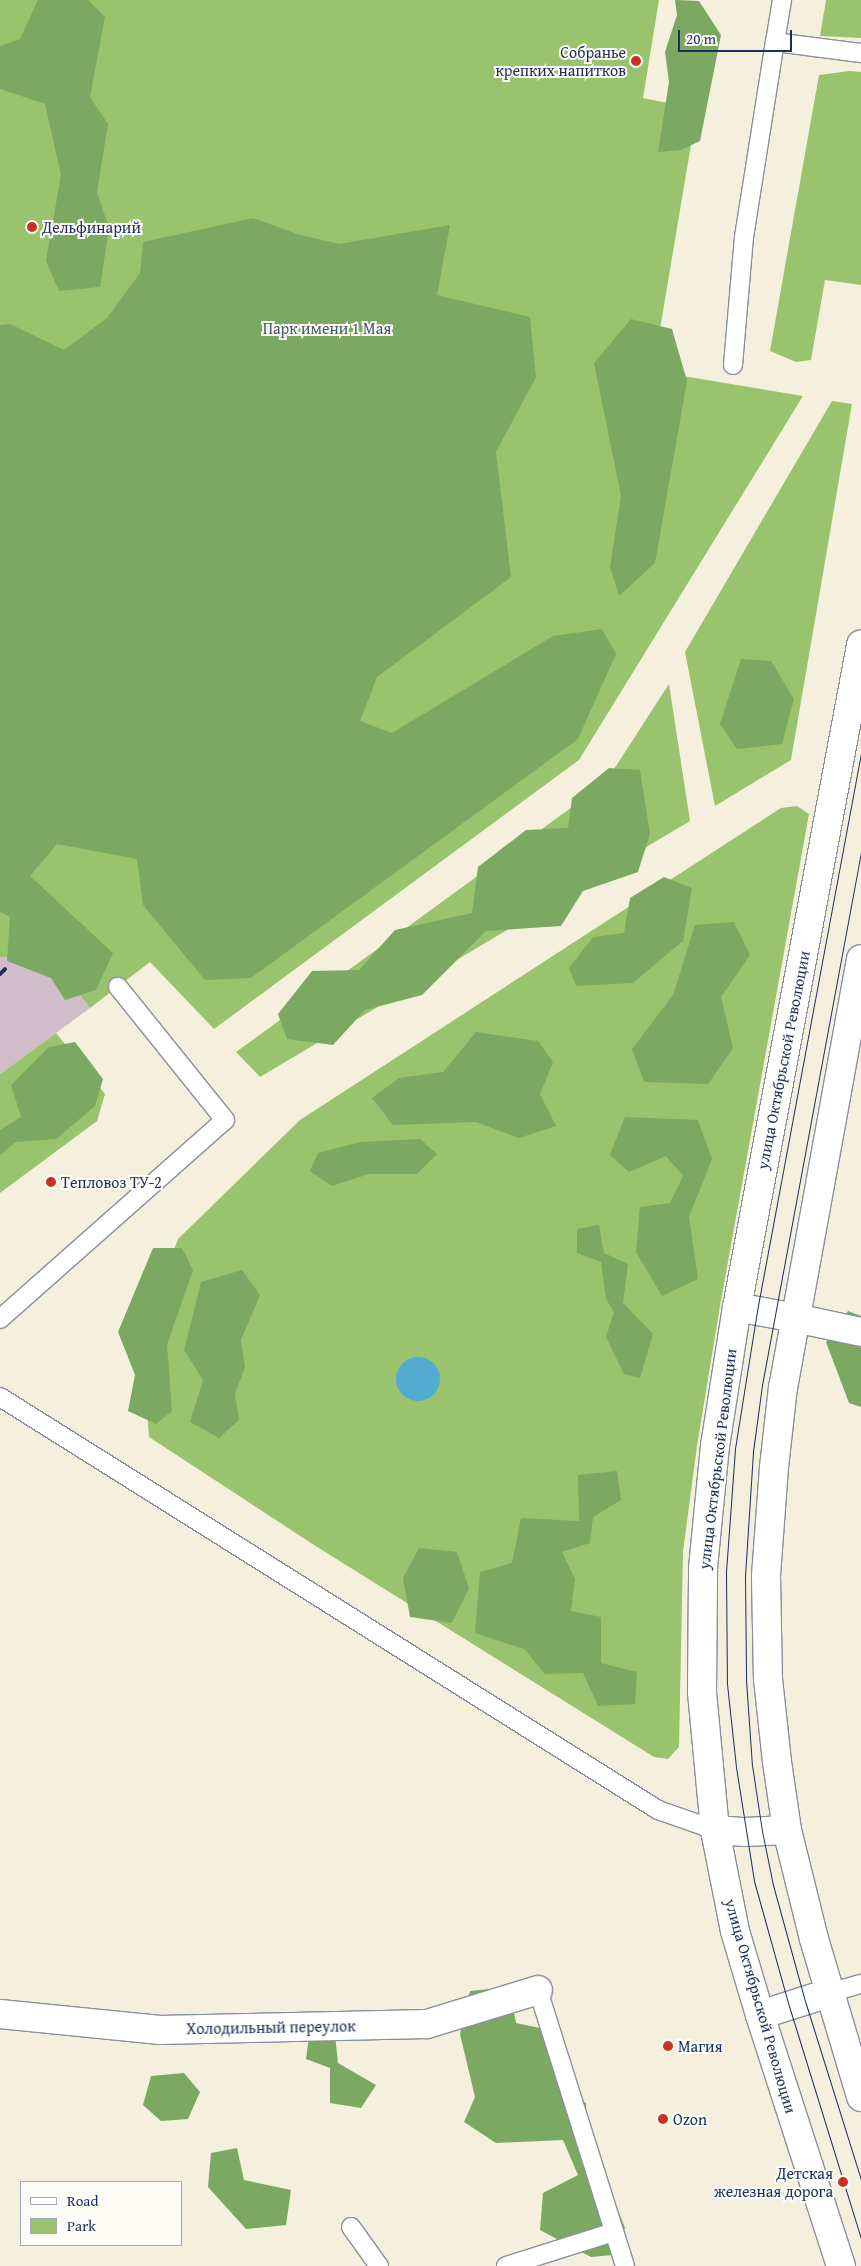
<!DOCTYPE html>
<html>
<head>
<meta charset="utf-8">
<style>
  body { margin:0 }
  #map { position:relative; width:861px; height:2266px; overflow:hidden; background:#f4f0dd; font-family:"Gentium Book Plus",serif }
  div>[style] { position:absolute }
  .industrial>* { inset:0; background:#d1bdca }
  .green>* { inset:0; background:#9ac36e }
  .forest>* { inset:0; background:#7ba961 }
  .water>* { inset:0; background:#53abd0 }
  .round { border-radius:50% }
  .roads { filter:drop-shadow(1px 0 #88909e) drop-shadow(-1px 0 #88909e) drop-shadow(0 1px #88909e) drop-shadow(0 -1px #88909e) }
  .lane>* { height:18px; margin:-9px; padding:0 9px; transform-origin:9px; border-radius:9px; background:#fff }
  .street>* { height:28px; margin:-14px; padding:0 14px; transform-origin:14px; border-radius:14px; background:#fff }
  .secondary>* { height:28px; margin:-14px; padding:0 14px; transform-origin:14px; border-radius:14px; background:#fff }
  .tram>* { height:1px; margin:-0.5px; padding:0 0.5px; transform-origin:0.5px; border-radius:0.5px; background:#1b2f5e }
  .rail>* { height:4px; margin:-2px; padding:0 2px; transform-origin:2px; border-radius:2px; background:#1b2f5e }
  .dots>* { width:14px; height:14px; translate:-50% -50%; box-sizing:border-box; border:2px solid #fdfcf7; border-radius:50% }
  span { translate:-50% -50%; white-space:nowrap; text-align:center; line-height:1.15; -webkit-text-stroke:4px #fdfcf7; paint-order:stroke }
  .poi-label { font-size:16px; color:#1b2f5e }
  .right { translate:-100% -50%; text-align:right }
  .left { translate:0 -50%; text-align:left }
  .park-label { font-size:16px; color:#415b63 }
  .street-label { font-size:16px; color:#1b2f5e }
  .legend { position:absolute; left:20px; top:2181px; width:162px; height:65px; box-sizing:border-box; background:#fdfcf7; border:1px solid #a3aaba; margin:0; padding:6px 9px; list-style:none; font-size:15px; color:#1b2f5e }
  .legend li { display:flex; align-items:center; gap:10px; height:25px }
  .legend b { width:25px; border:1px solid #a3aaba }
  .scale { position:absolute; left:678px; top:30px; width:114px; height:22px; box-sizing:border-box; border:2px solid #1b2f5e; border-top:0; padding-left:6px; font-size:15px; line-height:18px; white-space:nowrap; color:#1b2f5e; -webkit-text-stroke:4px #fdfcf7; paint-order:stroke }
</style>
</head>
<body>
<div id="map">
  <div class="industrial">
    <i style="clip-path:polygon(0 957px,51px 959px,90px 1008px,0 1074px)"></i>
  </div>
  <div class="green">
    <i style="clip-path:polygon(0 0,659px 0,643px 98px,697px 109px,653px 371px,803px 396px,579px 760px,214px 1029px,150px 962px,90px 1008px,51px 959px,0 957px)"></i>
    <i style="clip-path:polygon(826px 0,861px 0,861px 38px,820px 36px)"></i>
    <i style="clip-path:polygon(850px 71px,861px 72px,861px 285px,825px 280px,811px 360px,796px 362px,770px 351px,819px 75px)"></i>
    <i style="clip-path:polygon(832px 401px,852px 404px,791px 760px,715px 806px,685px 652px)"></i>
    <i style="clip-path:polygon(669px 684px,690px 821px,260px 1077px,236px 1052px,605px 783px)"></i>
    <i style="clip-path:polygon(797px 806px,809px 814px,720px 1306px,697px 1446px,683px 1552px,679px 1747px,668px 1759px,654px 1757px,314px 1545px,149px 1437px,141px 1333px,178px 1239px,300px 1120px,781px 808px)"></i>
    <i style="clip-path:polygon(56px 1033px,105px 1094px,97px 1121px,0 1193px,0 1074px)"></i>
  </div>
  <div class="forest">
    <i style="clip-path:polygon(38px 0,88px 0,105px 17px,90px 97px,108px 124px,97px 192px,109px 228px,100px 287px,59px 291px,46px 261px,61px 175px,45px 104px,0 89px,0 46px,20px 39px)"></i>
    <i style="clip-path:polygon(675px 0,699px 1px,721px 35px,700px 141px,681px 150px,658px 152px,669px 82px,665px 52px,677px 15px)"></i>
    <i style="clip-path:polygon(253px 218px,297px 234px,339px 244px,450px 225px,437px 295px,530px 317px,536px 377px,496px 452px,511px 577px,377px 677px,360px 721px,392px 733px,553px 636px,602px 629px,616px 654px,578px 739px,251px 978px,205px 980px,143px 905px,137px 859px,57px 844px,30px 876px,113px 953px,96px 990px,65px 1000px,51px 978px,7px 961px,10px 917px,0 912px,0 325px,10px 324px,64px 350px,107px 318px,140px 273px,143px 242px)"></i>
    <i style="clip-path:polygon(631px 319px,672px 329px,687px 381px,655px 563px,619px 596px,610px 567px,621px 496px,594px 363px)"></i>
    <i style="clip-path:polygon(741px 659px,771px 661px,794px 699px,782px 744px,737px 749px,720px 724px)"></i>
    <i style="clip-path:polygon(609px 768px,640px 770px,650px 834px,638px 872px,583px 891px,561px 926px,486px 931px,422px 995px,365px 1010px,333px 1045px,287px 1039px,278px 1014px,312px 971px,359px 970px,395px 930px,472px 913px,478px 867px,526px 830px,568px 828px,572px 798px)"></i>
    <i style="clip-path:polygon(664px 877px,692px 888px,683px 941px,633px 983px,576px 986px,569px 968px,593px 937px,624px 933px,630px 898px)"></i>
    <i style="clip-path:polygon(734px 922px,750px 955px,721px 997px,733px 1048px,708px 1084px,644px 1082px,632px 1049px,673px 995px,695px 925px)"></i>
    <i style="clip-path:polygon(476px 1032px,538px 1041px,553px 1062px,540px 1094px,556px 1126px,519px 1138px,476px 1122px,393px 1125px,372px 1098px,399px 1078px,443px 1072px)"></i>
    <i style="clip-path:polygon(75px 1042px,103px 1079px,95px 1106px,56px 1139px,16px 1142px,0 1155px,0 1130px,21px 1117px,11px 1085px,49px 1047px)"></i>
    <i style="clip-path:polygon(625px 1117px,698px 1120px,712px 1159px,689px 1217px,698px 1279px,662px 1296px,636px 1252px,640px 1207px,670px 1203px,683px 1176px,666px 1156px,629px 1172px,610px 1155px)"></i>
    <i style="clip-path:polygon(420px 1139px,437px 1154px,417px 1174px,369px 1174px,332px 1186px,310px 1171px,318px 1153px,361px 1142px)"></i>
    <i style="clip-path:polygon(599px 1225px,604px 1253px,628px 1264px,623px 1303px,653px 1334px,640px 1378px,624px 1374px,606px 1337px,614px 1312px,606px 1299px,601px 1262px,577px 1253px,577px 1229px)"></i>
    <i style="clip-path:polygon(153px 1248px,182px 1248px,193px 1270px,167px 1345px,172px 1411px,156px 1424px,128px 1411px,135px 1375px,118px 1332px)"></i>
    <i style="clip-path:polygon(242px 1270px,260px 1295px,241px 1340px,245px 1367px,235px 1394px,239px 1420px,219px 1438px,190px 1422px,203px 1380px,184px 1350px,201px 1282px)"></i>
    <i style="clip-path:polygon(848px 1311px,861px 1316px,861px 1407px,849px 1403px,826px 1342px)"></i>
    <i style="clip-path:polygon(617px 1471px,621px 1500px,593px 1517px,590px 1543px,562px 1552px,575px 1579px,571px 1611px,601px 1617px,601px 1663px,637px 1672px,635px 1704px,598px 1706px,583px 1673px,545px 1674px,524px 1649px,475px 1633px,480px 1572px,512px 1563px,521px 1518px,579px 1521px,578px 1475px)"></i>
    <i style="clip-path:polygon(419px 1548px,457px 1552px,469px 1588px,452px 1623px,410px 1617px,403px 1578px)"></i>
    <i style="clip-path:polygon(509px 1987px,516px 2023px,540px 2028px,571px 2060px,563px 2089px,586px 2103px,587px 2130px,625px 2228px,613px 2255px,591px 2257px,540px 2230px,543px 2193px,578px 2175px,563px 2140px,496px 2143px,464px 2122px,475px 2097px,460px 2034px,470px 1991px)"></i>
    <i style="clip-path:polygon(335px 2035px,338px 2063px,376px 2085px,361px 2108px,330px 2103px,330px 2068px,306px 2059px,309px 2037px)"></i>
    <i style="clip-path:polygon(184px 2073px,200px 2092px,188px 2119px,161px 2121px,143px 2105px,151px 2076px)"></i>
    <i style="clip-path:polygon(237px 2148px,244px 2180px,291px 2190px,286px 2225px,246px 2229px,208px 2187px,211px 2153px)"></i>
  </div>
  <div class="water">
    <i class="round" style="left:396px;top:1357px;width:44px;height:44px"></i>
  </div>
  <div class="roads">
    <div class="lane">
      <i style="left:775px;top:42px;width:43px;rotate:-80.5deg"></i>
      <i style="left:733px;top:365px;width:128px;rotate:-85.1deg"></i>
      <i style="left:744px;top:237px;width:197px;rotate:-81deg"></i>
      <i style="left:775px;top:42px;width:87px;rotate:7.3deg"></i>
      <i style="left:0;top:1319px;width:300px;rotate:-41.5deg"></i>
      <i style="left:225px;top:1120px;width:171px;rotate:-128.8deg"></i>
      <i style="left:0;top:1397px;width:777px;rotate:32.11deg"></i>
      <i style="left:658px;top:1810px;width:60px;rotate:19.3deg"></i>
      <i style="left:538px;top:1990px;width:289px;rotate:72.5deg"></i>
      <i style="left:829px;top:1993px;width:33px;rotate:-16deg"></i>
      <i style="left:351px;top:2227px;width:48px;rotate:54.3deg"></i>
      <i style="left:506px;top:2266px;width:113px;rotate:-17.5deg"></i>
    </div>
    <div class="street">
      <i style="left:795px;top:1318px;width:67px;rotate:12deg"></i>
      <i style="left:0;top:2014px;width:161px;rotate:5.7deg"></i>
      <i style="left:160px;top:2030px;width:267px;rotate:-1.3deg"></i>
      <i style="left:427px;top:2024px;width:116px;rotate:-17deg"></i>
    </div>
    <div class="secondary">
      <i style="left:861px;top:959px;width:435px;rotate:100.3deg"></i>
      <i style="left:783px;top:1387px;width:81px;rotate:96.4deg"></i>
      <i style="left:774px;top:1467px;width:110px;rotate:94.2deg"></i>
      <i style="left:766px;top:1577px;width:102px;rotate:88.9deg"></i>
      <i style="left:768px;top:1679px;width:83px;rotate:83.8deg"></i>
      <i style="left:777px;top:1762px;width:69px;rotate:81.6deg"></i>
      <i style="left:787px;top:1830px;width:112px;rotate:76.1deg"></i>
      <i style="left:814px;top:1939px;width:165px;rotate:73.4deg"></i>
      <i style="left:737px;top:1307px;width:59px;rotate:10.7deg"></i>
      <i style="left:715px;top:1830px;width:30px;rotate:4deg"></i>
      <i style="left:745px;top:1832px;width:42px;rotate:-2.7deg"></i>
      <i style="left:760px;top:2015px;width:72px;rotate:-17.7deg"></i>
      <i style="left:841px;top:2266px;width:264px;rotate:-107.9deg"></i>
      <i style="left:760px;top:2015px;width:88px;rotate:-106.6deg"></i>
      <i style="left:735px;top:1931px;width:103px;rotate:-101.2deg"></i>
      <i style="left:715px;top:1830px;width:139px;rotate:-95.4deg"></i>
      <i style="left:702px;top:1692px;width:124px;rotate:-89.5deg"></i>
      <i style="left:703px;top:1568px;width:123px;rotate:-84.4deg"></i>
      <i style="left:715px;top:1446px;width:141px;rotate:-81deg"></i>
      <i style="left:737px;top:1307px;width:674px;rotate:-79.39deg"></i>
    </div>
  </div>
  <div class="tram">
    <i style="left:861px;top:753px;width:568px;rotate:100.56deg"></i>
    <i style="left:757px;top:1311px;width:140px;rotate:99.1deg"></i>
    <i style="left:735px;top:1449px;width:123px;rotate:94.2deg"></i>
    <i style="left:726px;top:1572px;width:112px;rotate:89.5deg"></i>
    <i style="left:727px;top:1684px;width:83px;rotate:83.8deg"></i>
    <i style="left:736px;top:1767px;width:115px;rotate:81deg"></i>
    <i style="left:754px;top:1881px;width:130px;rotate:74.4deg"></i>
    <i style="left:789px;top:2006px;width:243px;rotate:72.8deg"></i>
    <i style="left:861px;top:852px;width:542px;rotate:100.52deg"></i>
    <i style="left:762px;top:1385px;width:68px;rotate:97.7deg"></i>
    <i style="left:753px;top:1452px;width:124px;rotate:93.7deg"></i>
    <i style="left:745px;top:1576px;width:104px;rotate:89.4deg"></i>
    <i style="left:746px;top:1680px;width:85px;rotate:86deg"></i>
    <i style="left:752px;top:1765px;width:67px;rotate:81.4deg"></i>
    <i style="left:762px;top:1831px;width:55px;rotate:78.5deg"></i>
    <i style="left:773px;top:1885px;width:120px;rotate:74.6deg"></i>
    <i style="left:805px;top:2001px;width:188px;rotate:72.6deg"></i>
  </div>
  <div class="rail">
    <i style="left:0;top:974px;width:7px;rotate:-45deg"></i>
  </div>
  <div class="dots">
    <i style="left:636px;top:61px;background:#c8321e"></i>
    <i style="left:32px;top:227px;background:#c8321e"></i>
    <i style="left:51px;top:1182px;background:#c8321e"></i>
    <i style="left:668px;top:2046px;background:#c8321e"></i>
    <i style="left:663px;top:2119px;background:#c8321e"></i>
    <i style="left:843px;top:2182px;background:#c8321e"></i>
  </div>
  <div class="poi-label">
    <span class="right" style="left:626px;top:61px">Собранье<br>крепких напитков</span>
    <span class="left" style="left:42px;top:227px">Дельфинарий</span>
    <span class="left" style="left:61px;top:1182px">Тепловоз ТУ-2</span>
    <span class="left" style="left:678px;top:2046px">Магия</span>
    <span class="left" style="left:673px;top:2119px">Ozon</span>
    <span class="right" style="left:833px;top:2182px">Детская<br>железная дорога</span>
  </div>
  <div class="park-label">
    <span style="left:327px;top:328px">Парк имени 1 Мая</span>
  </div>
  <div class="street-label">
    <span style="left:783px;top:1060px;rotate:-79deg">улица Октябрьской Революции</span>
    <span style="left:717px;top:1459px;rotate:-83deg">улица Октябрьской Революции</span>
    <span style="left:761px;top:2006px;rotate:74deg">улица Октябрьской Революции</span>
    <span style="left:271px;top:2027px;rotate:-1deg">Холодильный переулок</span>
  </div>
  <ul class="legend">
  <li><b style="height:6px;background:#fff"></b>Road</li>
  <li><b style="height:14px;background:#9ac36e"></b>Park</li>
  </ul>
  <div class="scale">20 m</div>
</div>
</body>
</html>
